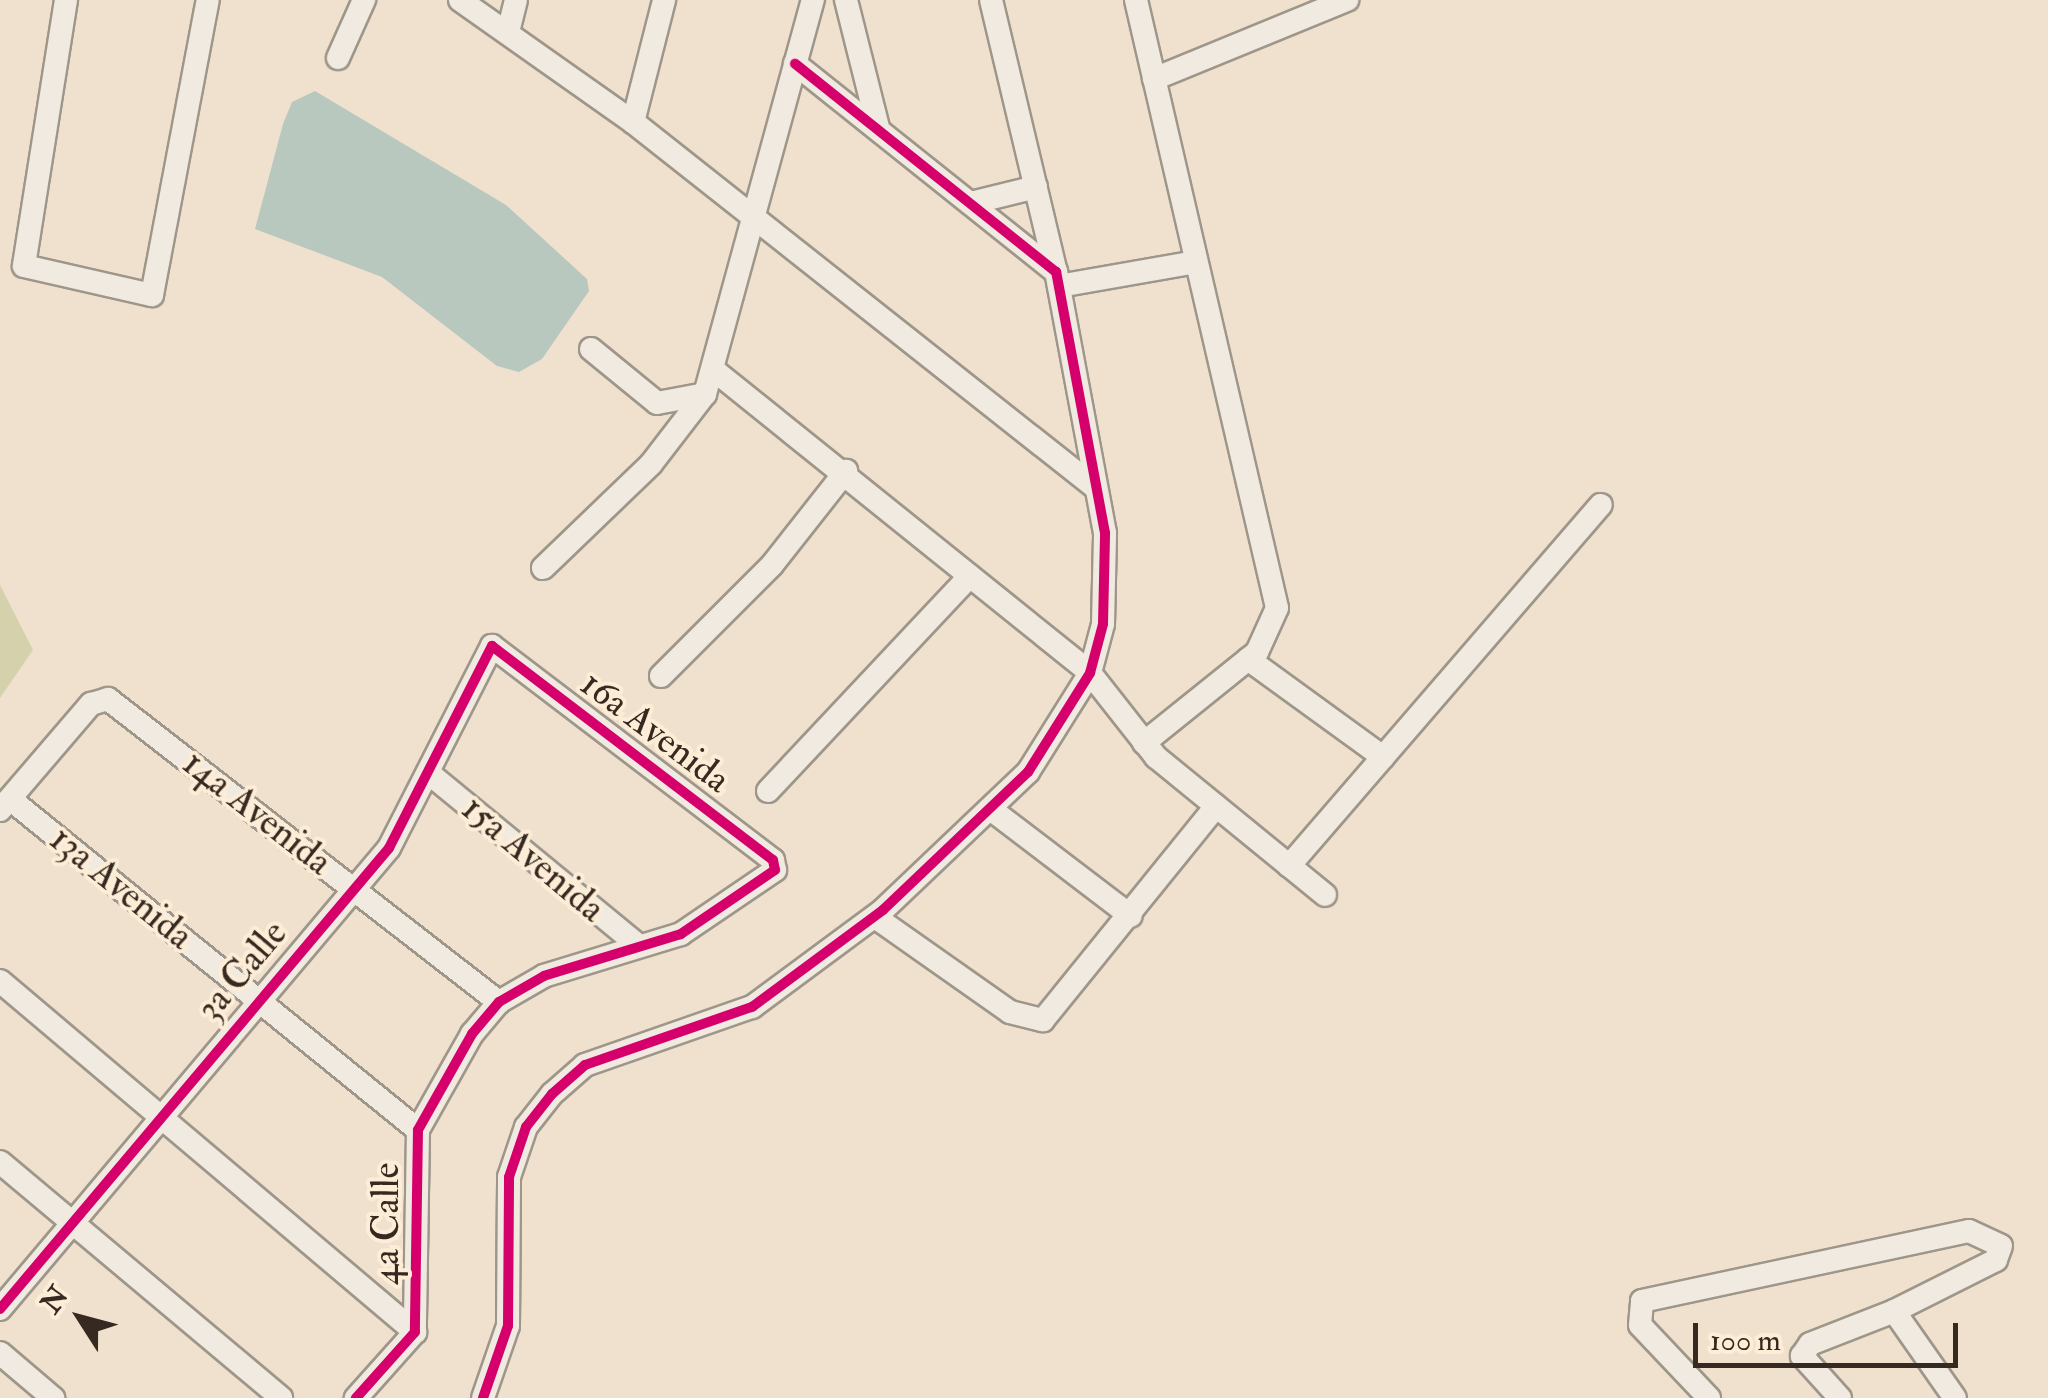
<!DOCTYPE html>
<html>
<head>
<meta charset="utf-8">
<style>
  body { margin:0 }
  #map { position:relative; width:2048px; height:1398px; overflow:hidden; background:#efe1cd; font-family:"IM FELL Double Pica",serif }
  div>[style] { position:absolute }
  .green>* { inset:0; background:#d5d1ad }
  .water>* { inset:0; background:#b8c8bf }
  .roads { filter:drop-shadow(2px 0 #9f968a) drop-shadow(-2px 0 #9f968a) drop-shadow(0 2px #9f968a) drop-shadow(0 -2px #9f968a) }
  .minor>* { height:22px; margin:-11px; padding:0 11px; transform-origin:11px; border-radius:11px; background:#f0eae0 }
  .cycleway>* { height:10px; margin:-5px; padding:0 5px; transform-origin:5px; border-radius:5px; background:#d6006c }
  span { translate:-50% -50%; white-space:nowrap; text-align:center; line-height:1.15; -webkit-text-stroke:8px #fdedd6; paint-order:stroke }
  .street-label { font-size:38px; color:#352921 }
  .north { position:absolute; left:30px; top:1268px; width:100px; height:100px; -webkit-text-stroke:8px #fdedd6; paint-order:stroke; rotate:306deg; font-size:28px; font-weight:700; line-height:40px; text-align:center; color:#352921 }
  .north::after { content:''; display:block; margin:auto; width:35px; height:45px; background:#352921; clip-path:polygon(50% 0,100% 100%,50% 72%,0 100%) }
  .scale { position:absolute; left:1693px; top:1323px; width:265px; height:45px; box-sizing:border-box; border:5px solid #352921; border-top:0; padding-left:12px; font-size:30px; line-height:35px; white-space:nowrap; color:#352921; -webkit-text-stroke:8px #fdedd6; paint-order:stroke }
</style>
</head>
<body>
<div id="map">
  <div class="green">
    <i style="clip-path:polygon(0 585px,33px 650px,0 698px)"></i>
  </div>
  <div class="water">
    <i style="clip-path:polygon(315px 91px,506px 205px,587px 279px,589px 291px,542px 359px,519px 372px,497px 366px,382px 277px,255px 229px,283px 124px,292px 102px)"></i>
  </div>
  <div class="roads">
    <div class="minor">
      <i style="left:66px;top:0;width:269px;rotate:99deg"></i>
      <i style="left:24px;top:266px;width:131px;rotate:12.8deg"></i>
      <i style="left:152px;top:295px;width:300px;rotate:-79.3deg"></i>
      <i style="left:460px;top:0;width:212px;rotate:35.2deg"></i>
      <i style="left:633px;top:122px;width:590px;rotate:38.33deg"></i>
      <i style="left:846px;top:0;width:131px;rotate:75.9deg"></i>
      <i style="left:991px;top:0;width:280px;rotate:76.6deg"></i>
      <i style="left:1136px;top:0;width:624px;rotate:76.94deg"></i>
      <i style="left:1277px;top:608px;width:48px;rotate:114.4deg"></i>
      <i style="left:1257px;top:652px;width:145px;rotate:141.2deg"></i>
      <i style="left:509px;top:28px;width:29px;rotate:-76deg"></i>
      <i style="left:338px;top:58px;width:64px;rotate:-65.9deg"></i>
      <i style="left:1154px;top:79px;width:209px;rotate:-22.3deg"></i>
      <i style="left:633px;top:122px;width:126px;rotate:-75.7deg"></i>
      <i style="left:971px;top:203px;width:67px;rotate:-13.8deg"></i>
      <i style="left:1059px;top:286px;width:139px;rotate:-9.9deg"></i>
      <i style="left:591px;top:349px;width:85px;rotate:39.3deg"></i>
      <i style="left:657px;top:403px;width:49px;rotate:-10.6deg"></i>
      <i style="left:715px;top:371px;width:481px;rotate:38.8deg"></i>
      <i style="left:1090px;top:673px;width:107px;rotate:51.8deg"></i>
      <i style="left:1156px;top:757px;width:218px;rotate:39.2deg"></i>
      <i style="left:543px;top:568px;width:150px;rotate:-43.9deg"></i>
      <i style="left:651px;top:464px;width:88px;rotate:-52.4deg"></i>
      <i style="left:705px;top:394px;width:409px;rotate:-74.7deg"></i>
      <i style="left:1248px;top:659px;width:167px;rotate:36deg"></i>
      <i style="left:661px;top:676px;width:157px;rotate:-45deg"></i>
      <i style="left:772px;top:565px;width:120px;rotate:-51.8deg"></i>
      <i style="left:431px;top:775px;width:263px;rotate:39.4deg"></i>
      <i style="left:768px;top:791px;width:295px;rotate:-46.8deg"></i>
      <i style="left:10px;top:799px;width:525px;rotate:39.05deg"></i>
      <i style="left:0;top:810px;width:140px;rotate:-49.4deg"></i>
      <i style="left:91px;top:704px;width:18px;rotate:-16deg"></i>
      <i style="left:108px;top:699px;width:495px;rotate:37.8deg"></i>
      <i style="left:993px;top:811px;width:173px;rotate:37.3deg"></i>
      <i style="left:1289px;top:866px;width:477px;rotate:-49.2deg"></i>
      <i style="left:875px;top:917px;width:165px;rotate:35.1deg"></i>
      <i style="left:1010px;top:1012px;width:34px;rotate:14deg"></i>
      <i style="left:1043px;top:1020px;width:275px;rotate:-51deg"></i>
      <i style="left:0;top:981px;width:544px;rotate:40.22deg"></i>
      <i style="left:0;top:1162px;width:367px;rotate:40deg"></i>
      <i style="left:0;top:1309px;width:603px;rotate:-49.84deg"></i>
      <i style="left:389px;top:848px;width:227px;rotate:-63deg"></i>
      <i style="left:492px;top:646px;width:353px;rotate:37.3deg"></i>
      <i style="left:773px;top:860px;width:10px;rotate:79deg"></i>
      <i style="left:775px;top:870px;width:114px;rotate:145.8deg"></i>
      <i style="left:681px;top:934px;width:143px;rotate:163deg"></i>
      <i style="left:544px;top:976px;width:52px;rotate:150deg"></i>
      <i style="left:499px;top:1002px;width:42px;rotate:130.2deg"></i>
      <i style="left:472px;top:1034px;width:110px;rotate:119.4deg"></i>
      <i style="left:418px;top:1130px;width:202px;rotate:90.9deg"></i>
      <i style="left:415px;top:1332px;width:89px;rotate:131.8deg"></i>
      <i style="left:0;top:1353px;width:70px;rotate:40.3deg"></i>
      <i style="left:483px;top:1398px;width:76px;rotate:-70.9deg"></i>
      <i style="left:508px;top:1326px;width:149px;rotate:-89.6deg"></i>
      <i style="left:509px;top:1177px;width:53px;rotate:-71.2deg"></i>
      <i style="left:526px;top:1127px;width:42px;rotate:-51.8deg"></i>
      <i style="left:552px;top:1094px;width:44px;rotate:-41.3deg"></i>
      <i style="left:585px;top:1065px;width:177px;rotate:-19.2deg"></i>
      <i style="left:752px;top:1007px;width:163px;rotate:-36.5deg"></i>
      <i style="left:883px;top:910px;width:200px;rotate:-43.6deg"></i>
      <i style="left:1028px;top:772px;width:117px;rotate:-57.9deg"></i>
      <i style="left:1090px;top:673px;width:51px;rotate:-75.1deg"></i>
      <i style="left:1103px;top:624px;width:91px;rotate:-88.7deg"></i>
      <i style="left:1105px;top:533px;width:266px;rotate:-100.6deg"></i>
      <i style="left:1056px;top:272px;width:334px;rotate:-141.4deg"></i>
      <i style="left:1709px;top:1398px;width:100px;rotate:-133.4deg"></i>
      <i style="left:1640px;top:1325px;width:24px;rotate:-85deg"></i>
      <i style="left:1642px;top:1301px;width:334px;rotate:-12.1deg"></i>
      <i style="left:1969px;top:1231px;width:35px;rotate:25deg"></i>
      <i style="left:2001px;top:1246px;width:15px;rotate:110deg"></i>
      <i style="left:1996px;top:1260px;width:114px;rotate:153.4deg"></i>
      <i style="left:1840px;top:1398px;width:57px;rotate:-132.1deg"></i>
      <i style="left:1802px;top:1356px;width:14px;rotate:-56deg"></i>
      <i style="left:1810px;top:1344px;width:90px;rotate:-21.4deg"></i>
      <i style="left:1894px;top:1311px;width:106px;rotate:55deg"></i>
    </div>
  </div>
  <div class="cycleway">
    <i style="left:0;top:1309px;width:603px;rotate:-49.84deg"></i>
    <i style="left:389px;top:848px;width:227px;rotate:-63deg"></i>
    <i style="left:492px;top:646px;width:353px;rotate:37.3deg"></i>
    <i style="left:773px;top:860px;width:10px;rotate:79deg"></i>
    <i style="left:775px;top:870px;width:114px;rotate:145.8deg"></i>
    <i style="left:681px;top:934px;width:143px;rotate:163deg"></i>
    <i style="left:544px;top:976px;width:52px;rotate:150deg"></i>
    <i style="left:499px;top:1002px;width:42px;rotate:130.2deg"></i>
    <i style="left:472px;top:1034px;width:110px;rotate:119.4deg"></i>
    <i style="left:418px;top:1130px;width:202px;rotate:90.9deg"></i>
    <i style="left:415px;top:1332px;width:89px;rotate:131.8deg"></i>
    <i style="left:483px;top:1398px;width:76px;rotate:-70.9deg"></i>
    <i style="left:508px;top:1326px;width:149px;rotate:-89.6deg"></i>
    <i style="left:509px;top:1177px;width:53px;rotate:-71.2deg"></i>
    <i style="left:526px;top:1127px;width:42px;rotate:-51.8deg"></i>
    <i style="left:552px;top:1094px;width:44px;rotate:-41.3deg"></i>
    <i style="left:585px;top:1065px;width:177px;rotate:-19.2deg"></i>
    <i style="left:752px;top:1007px;width:163px;rotate:-36.5deg"></i>
    <i style="left:883px;top:910px;width:200px;rotate:-43.6deg"></i>
    <i style="left:1028px;top:772px;width:117px;rotate:-57.9deg"></i>
    <i style="left:1090px;top:673px;width:51px;rotate:-75.1deg"></i>
    <i style="left:1103px;top:624px;width:91px;rotate:-88.7deg"></i>
    <i style="left:1105px;top:533px;width:266px;rotate:-100.6deg"></i>
    <i style="left:1056px;top:272px;width:334px;rotate:-141.4deg"></i>
  </div>
  <div class="street-label">
    <span style="left:655px;top:732px;rotate:37deg">16a Avenida</span>
    <span style="left:257px;top:813px;rotate:38deg">14a Avenida</span>
    <span style="left:533px;top:859px;rotate:40deg">15a Avenida</span>
    <span style="left:121px;top:888px;rotate:39deg">13a Avenida</span>
    <span style="left:242px;top:971px;rotate:-50deg">3a Calle</span>
    <span style="left:387px;top:1224px;rotate:-90deg">4a Calle</span>
  </div>
  <div class="north">N</div>
  <div class="scale">100 m</div>
</div>
</body>
</html>
